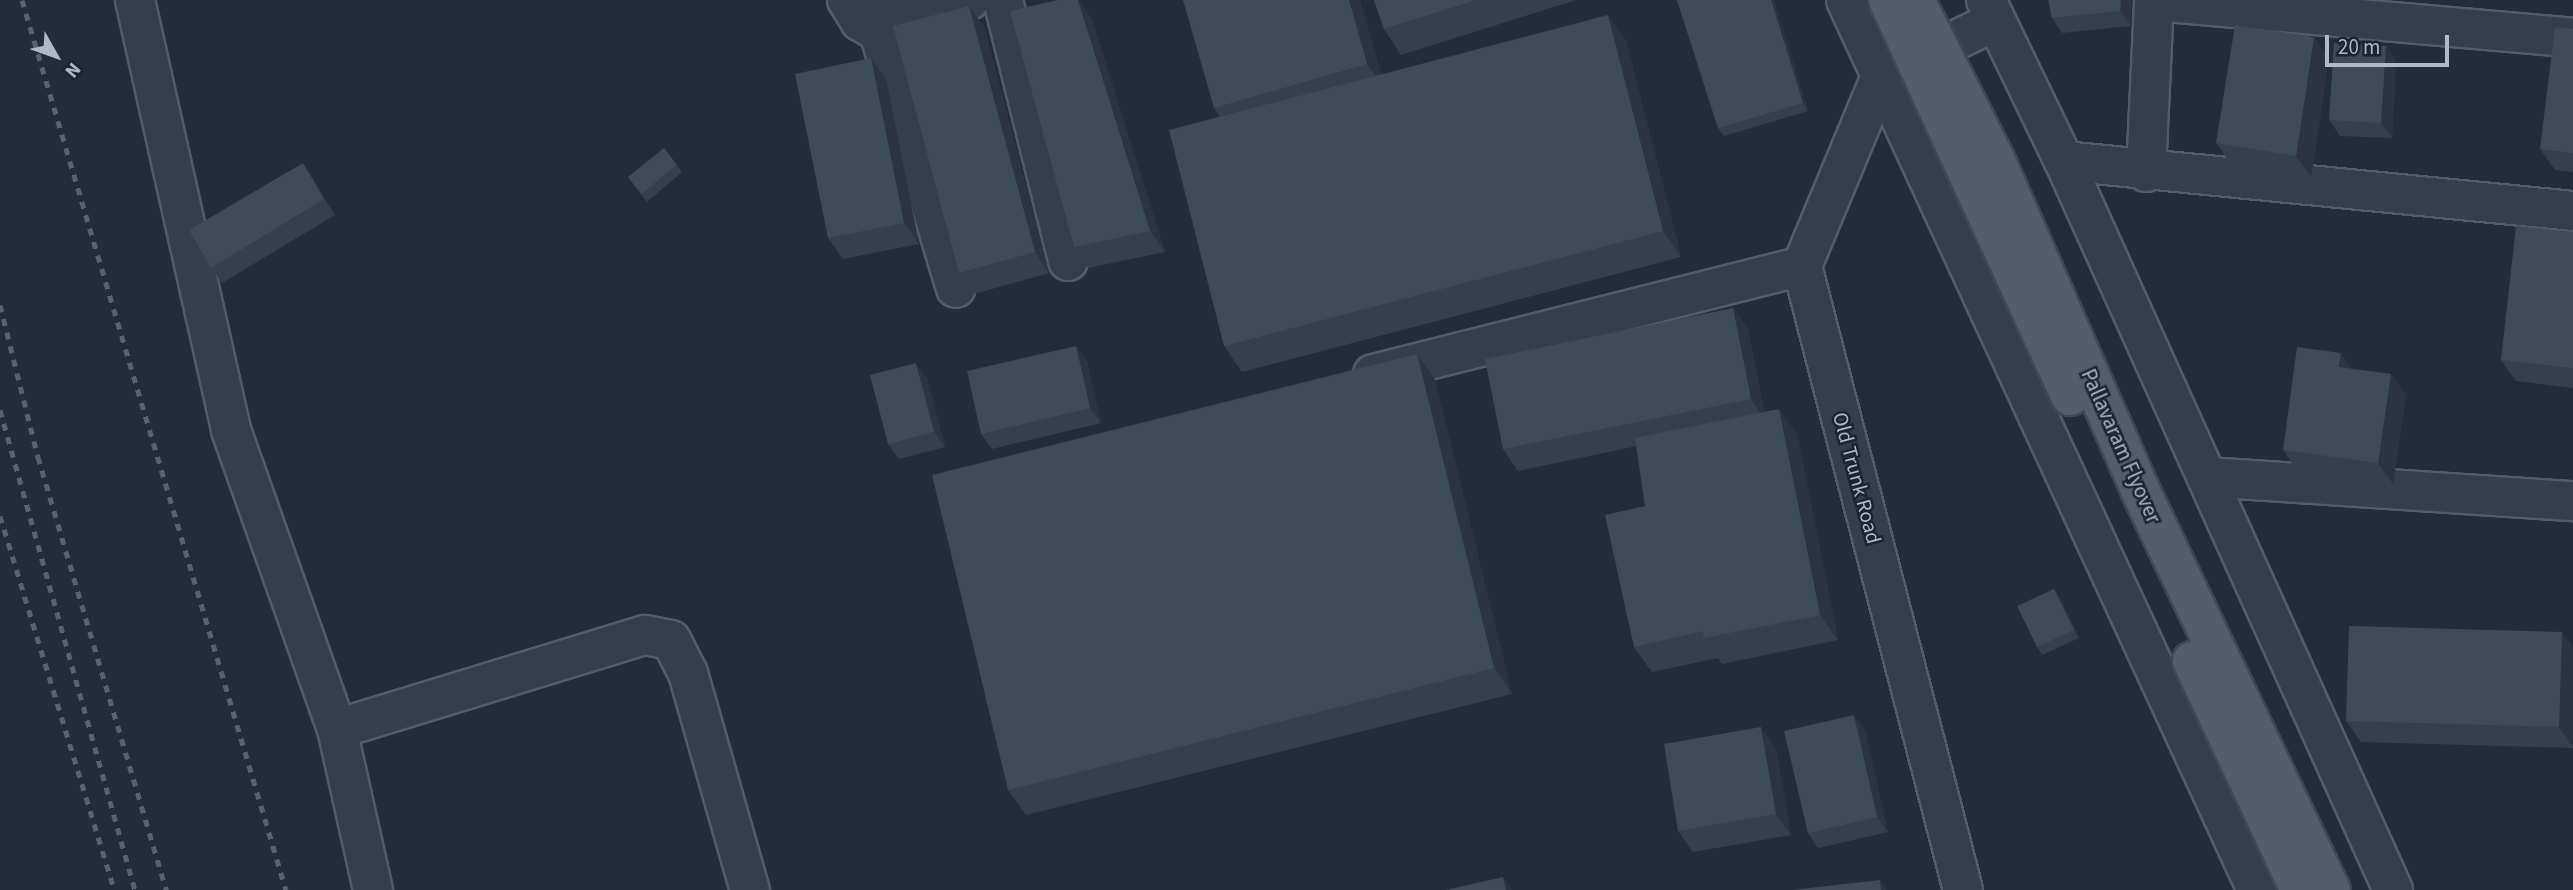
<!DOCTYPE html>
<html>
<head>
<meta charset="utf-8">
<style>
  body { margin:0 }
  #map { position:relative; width:2573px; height:890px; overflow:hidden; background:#212d3c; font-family:"Source Sans 3",sans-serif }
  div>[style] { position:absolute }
  .roads { filter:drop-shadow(2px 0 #545c6a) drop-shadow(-2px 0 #545c6a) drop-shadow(0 2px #545c6a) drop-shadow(0 -2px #545c6a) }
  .minor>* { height:38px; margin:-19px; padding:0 19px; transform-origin:19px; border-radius:19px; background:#353f4c }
  .rail>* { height:5px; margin-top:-2.5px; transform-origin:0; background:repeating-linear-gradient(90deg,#576374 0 7px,transparent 0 14px) }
  .bridges { filter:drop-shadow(2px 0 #3f4855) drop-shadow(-2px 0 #3f4855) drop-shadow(0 2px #3f4855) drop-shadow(0 -2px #3f4855) }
  .major-bridge>* { height:38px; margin:-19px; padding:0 19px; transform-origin:19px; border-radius:19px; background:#535e6c }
  .wall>* { inset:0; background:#34404e }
  .shaded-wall>* { inset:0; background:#2b3440 }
  .building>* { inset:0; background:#3d4b5b }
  span { translate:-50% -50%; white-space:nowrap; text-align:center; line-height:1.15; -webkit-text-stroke:5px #1b2431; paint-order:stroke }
  .street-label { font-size:21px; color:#b1b9c8 }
  .north { position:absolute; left:21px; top:21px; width:70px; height:70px; -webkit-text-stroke:5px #1b2431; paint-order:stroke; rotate:130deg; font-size:19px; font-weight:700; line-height:28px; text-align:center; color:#b1b9c8 }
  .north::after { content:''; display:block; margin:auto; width:24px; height:32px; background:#b1b9c8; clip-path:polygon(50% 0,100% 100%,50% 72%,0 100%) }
  .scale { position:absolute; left:2325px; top:35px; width:124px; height:32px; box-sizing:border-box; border:4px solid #b1b9c8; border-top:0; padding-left:9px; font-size:21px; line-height:24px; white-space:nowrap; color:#b1b9c8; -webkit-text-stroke:5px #1b2431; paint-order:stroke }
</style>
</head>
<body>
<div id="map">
  <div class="roads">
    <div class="minor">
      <i style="left:135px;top:0;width:441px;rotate:77.4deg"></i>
      <i style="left:231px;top:430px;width:317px;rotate:70.5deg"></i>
      <i style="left:337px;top:729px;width:165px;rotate:77.4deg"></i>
      <i style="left:847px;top:0;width:25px;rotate:58deg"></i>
      <i style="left:860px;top:21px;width:22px;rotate:30deg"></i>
      <i style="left:879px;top:32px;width:96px;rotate:-19.4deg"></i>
      <i style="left:1003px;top:0;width:269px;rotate:76deg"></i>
      <i style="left:1846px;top:0;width:980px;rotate:65.21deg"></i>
      <i style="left:1986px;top:0;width:179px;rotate:64.2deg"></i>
      <i style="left:2064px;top:161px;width:800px;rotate:65.71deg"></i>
      <i style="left:2154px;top:1px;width:421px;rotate:5deg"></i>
      <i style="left:879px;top:32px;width:267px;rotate:73.3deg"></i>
      <i style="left:2064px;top:161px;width:511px;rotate:5.61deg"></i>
      <i style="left:2146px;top:172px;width:172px;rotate:-87.3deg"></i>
      <i style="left:1373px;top:374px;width:442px;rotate:-14.1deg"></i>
      <i style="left:2207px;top:477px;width:367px;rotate:3.8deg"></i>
      <i style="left:337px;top:729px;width:322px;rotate:-17deg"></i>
      <i style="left:645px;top:635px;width:26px;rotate:11deg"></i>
      <i style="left:671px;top:640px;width:37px;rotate:63deg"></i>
      <i style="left:688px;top:673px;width:226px;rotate:74.1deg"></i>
      <i style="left:1963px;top:890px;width:644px;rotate:-104.47deg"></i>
      <i style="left:1802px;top:266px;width:206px;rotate:-67.4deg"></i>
      <i style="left:1881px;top:76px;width:127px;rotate:-25.6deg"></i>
    </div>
  </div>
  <div class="rail">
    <i style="left:22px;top:0;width:928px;rotate:73.48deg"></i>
    <i style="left:0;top:305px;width:157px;rotate:76deg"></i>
    <i style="left:38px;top:457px;width:452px;rotate:73.5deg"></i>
    <i style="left:0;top:410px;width:499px;rotate:74.3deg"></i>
    <i style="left:0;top:516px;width:391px;rotate:73deg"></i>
  </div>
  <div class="bridges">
    <div class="major-bridge">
      <i style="left:1888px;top:0;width:436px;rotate:65.3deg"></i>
      <i style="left:1915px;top:0;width:178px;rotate:63.3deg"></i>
      <i style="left:1995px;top:159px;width:361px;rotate:66.3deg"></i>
      <i style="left:2140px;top:490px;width:443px;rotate:64.5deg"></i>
      <i style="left:2192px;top:661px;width:253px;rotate:64.8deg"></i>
    </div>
  </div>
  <div class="wall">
    <i style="clip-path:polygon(865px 0,920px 0,876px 16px)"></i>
    <i style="clip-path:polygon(1360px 0,1381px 74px,1626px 40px,1681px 257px,1242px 372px,1224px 346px,1220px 117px,1214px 108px)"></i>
    <i style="clip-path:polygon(1374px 0,1576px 0,1401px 55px,1384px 29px)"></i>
    <i style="clip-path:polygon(1677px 0,1774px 0,1808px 111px,1724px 136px,1718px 128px)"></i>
    <i style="clip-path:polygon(2131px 0,2131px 26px,2062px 33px,2052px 18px)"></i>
    <i style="clip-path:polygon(969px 6px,984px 27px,1049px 273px,974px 294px,959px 273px)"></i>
    <i style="clip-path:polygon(1091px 17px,1165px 252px,1088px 268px,1074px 247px)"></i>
    <i style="clip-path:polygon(2573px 29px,2573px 172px,2555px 170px,2540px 149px)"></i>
    <i style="clip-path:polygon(2314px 37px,2329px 58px,2311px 177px,2231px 164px,2216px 143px)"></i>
    <i style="clip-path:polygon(2396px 61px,2392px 138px,2340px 136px,2329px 120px)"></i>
    <i style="clip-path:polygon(886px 79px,919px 244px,843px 259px,828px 238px)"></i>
    <i style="clip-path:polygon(677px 165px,682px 172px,647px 202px,628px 177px)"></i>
    <i style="clip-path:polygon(313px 178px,335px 215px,222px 283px,211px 268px)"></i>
    <i style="clip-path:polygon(2573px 232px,2573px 388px,2516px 381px,2501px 360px)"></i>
    <i style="clip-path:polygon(1733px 308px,1748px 329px,1764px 412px,1797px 434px,1838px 640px,1722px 664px,1718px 658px,1652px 672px,1634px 647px,1645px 506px,1637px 446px,1518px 471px,1503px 449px)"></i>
    <i style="clip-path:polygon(1076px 346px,1087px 361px,1101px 423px,992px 449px,981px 434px)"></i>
    <i style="clip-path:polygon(1417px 354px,1435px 380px,1512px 694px,1026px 815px,1008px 790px)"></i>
    <i style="clip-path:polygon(2352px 369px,2391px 374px,2406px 395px,2393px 484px,2297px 471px,2283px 450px)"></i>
    <i style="clip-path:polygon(927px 378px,945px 447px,899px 459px,888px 444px)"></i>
    <i style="clip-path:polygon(2054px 589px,2060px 597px,2079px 638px,2042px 655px,2037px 647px)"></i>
    <i style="clip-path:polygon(2562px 632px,2573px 648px,2573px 748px,2361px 742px,2346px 721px)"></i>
    <i style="clip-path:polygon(1865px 730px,1888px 832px,1818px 848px,1808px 833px)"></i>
    <i style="clip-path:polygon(1776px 748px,1791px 835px,1693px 852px,1678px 831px)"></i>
  </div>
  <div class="shaded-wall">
    <i style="clip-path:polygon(1078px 0,1079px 0,1091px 17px,1165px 252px,1150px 231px)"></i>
    <i style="clip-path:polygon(1349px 0,1360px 0,1385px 89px,1367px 64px)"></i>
    <i style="clip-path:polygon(1771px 0,1774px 0,1808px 111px,1803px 103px)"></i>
    <i style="clip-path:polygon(2121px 0,2131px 0,2131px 26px,2120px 11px)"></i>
    <i style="clip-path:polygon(969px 6px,984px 27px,1049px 273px,1035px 252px)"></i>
    <i style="clip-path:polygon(1608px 15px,1626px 40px,1681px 257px,1663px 231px)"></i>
    <i style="clip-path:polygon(2314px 37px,2329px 58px,2311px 177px,2296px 156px)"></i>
    <i style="clip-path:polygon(2386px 46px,2396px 61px,2392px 138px,2381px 123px)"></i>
    <i style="clip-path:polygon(871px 58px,886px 79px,919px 244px,904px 223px)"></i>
    <i style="clip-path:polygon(303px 163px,313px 178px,335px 215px,324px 199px)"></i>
    <i style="clip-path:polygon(1733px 308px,1748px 329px,1765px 420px,1751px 399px)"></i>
    <i style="clip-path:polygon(1076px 346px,1087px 361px,1101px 423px,1090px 408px)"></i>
    <i style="clip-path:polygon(2341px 353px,2356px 374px,2339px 367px)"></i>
    <i style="clip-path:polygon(1417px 354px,1435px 380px,1512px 694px,1494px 668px)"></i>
    <i style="clip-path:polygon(916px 363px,927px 378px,945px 447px,934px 432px)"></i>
    <i style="clip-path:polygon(2391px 374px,2406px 395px,2393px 484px,2378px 463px)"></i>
    <i style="clip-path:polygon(1779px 409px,1797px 434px,1838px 640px,1820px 615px)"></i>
    <i style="clip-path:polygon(2054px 589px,2060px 597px,2079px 638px,2074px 630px)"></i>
    <i style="clip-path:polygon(2562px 632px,2573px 648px,2573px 747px,2559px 727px)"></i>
    <i style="clip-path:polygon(1854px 715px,1865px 730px,1888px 832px,1877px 817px)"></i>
    <i style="clip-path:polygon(1761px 727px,1776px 748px,1791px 835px,1776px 814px)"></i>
    <i style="clip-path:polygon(1503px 877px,1512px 890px,1506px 890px)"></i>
    <i style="clip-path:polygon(1880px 880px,1887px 890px,1881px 890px)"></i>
  </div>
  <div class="building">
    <i style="clip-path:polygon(1058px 0,1078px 0,1150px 231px,1074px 247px,1010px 11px)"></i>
    <i style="clip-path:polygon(1183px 0,1349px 0,1367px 64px,1214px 108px)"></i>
    <i style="clip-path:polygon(1374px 0,1476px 0,1384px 29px)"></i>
    <i style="clip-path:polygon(1677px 0,1771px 0,1803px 103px,1718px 128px)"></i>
    <i style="clip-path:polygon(2048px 0,2121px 0,2120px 11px,2052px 18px)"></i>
    <i style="clip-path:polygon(969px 6px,1035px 252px,959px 273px,893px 26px)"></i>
    <i style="clip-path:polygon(1608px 15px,1663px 231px,1224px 346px,1169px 130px)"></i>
    <i style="clip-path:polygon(2235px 25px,2314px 37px,2296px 156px,2216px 143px)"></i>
    <i style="clip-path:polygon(2555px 27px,2573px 29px,2573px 153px,2540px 149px)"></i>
    <i style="clip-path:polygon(2334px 43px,2386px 46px,2381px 123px,2329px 120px)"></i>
    <i style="clip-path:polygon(871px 58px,904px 223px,828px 238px,795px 74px)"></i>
    <i style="clip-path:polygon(664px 148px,677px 165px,641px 194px,628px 177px)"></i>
    <i style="clip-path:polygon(303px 163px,324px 199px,211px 268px,189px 230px)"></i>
    <i style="clip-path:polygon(2516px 226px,2573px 232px,2573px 368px,2501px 360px)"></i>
    <i style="clip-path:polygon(1733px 308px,1751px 399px,1503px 449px,1485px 359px)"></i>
    <i style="clip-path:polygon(1076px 346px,1090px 408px,981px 434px,967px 371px)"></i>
    <i style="clip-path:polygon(2297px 347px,2341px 353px,2339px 367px,2391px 374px,2378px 463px,2283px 450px)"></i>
    <i style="clip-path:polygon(1417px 354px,1494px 668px,1008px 790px,932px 475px)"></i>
    <i style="clip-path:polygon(916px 363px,934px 432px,888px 444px,870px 375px)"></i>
    <i style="clip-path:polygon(1779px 409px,1820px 615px,1704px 638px,1703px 631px,1634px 647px,1605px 515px,1645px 506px,1635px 438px)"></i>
    <i style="clip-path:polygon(2054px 589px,2074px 630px,2037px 647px,2017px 606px)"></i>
    <i style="clip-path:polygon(2349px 626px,2562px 632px,2559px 727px,2346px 721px)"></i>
    <i style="clip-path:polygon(1854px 715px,1877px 817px,1808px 833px,1784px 731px)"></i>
    <i style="clip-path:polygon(1761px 727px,1776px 814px,1678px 831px,1664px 744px)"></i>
    <i style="clip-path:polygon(1503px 877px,1506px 890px,1446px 890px)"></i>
    <i style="clip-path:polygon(1880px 880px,1881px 890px,1792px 890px)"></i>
  </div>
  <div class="street-label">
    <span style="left:2121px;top:446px;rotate:66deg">Pallavaram Flyover</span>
    <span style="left:1857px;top:478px;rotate:75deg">Old Trunk Road</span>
  </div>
  <div class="north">N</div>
  <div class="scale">20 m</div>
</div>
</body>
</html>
